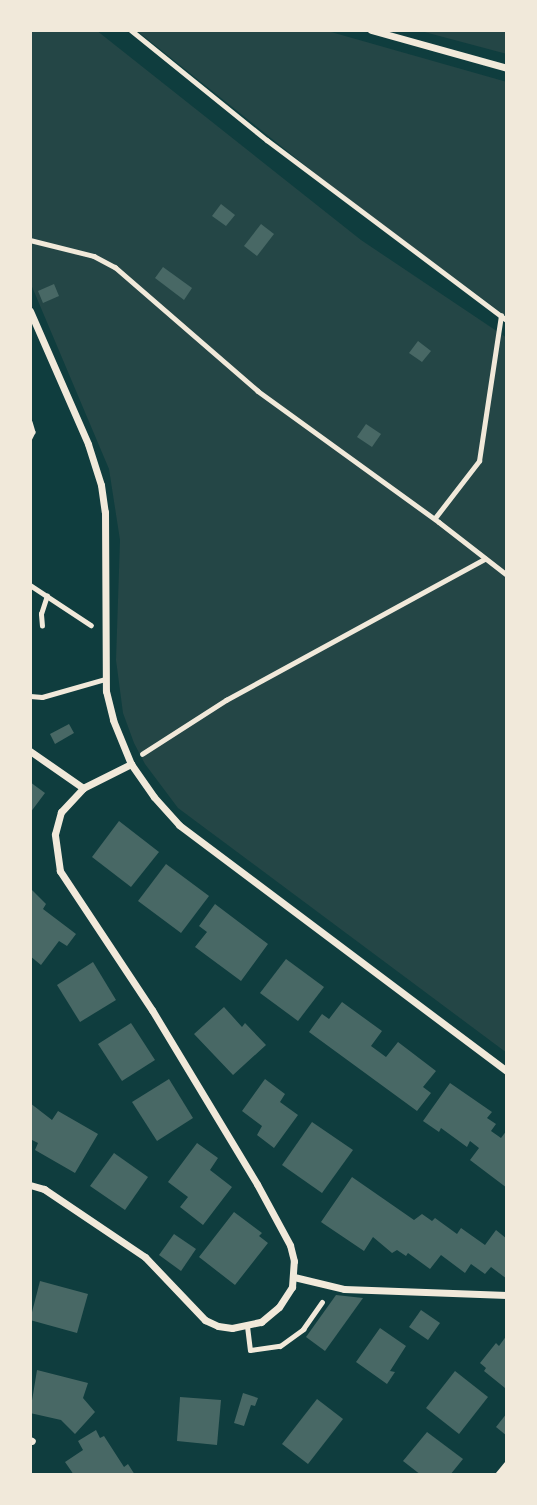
<!DOCTYPE html>
<html>
<head>
<meta charset="utf-8">
<style>
  body { margin:0 }
  #map { position:relative; width:537px; height:1505px; overflow:hidden; background:#0f3d3e; font-family:"Open Sans",sans-serif }
  div>[style] { position:absolute }
  .green>* { inset:0; background:#244646 }
  .building>* { inset:0; background:#486865 }
  .path>* { height:4.5px; margin:-2.25px; padding:0 2.25px; transform-origin:2.25px; border-radius:2.25px; background:#f1e9da }
  .service>* { height:5px; margin:-2.5px; padding:0 2.5px; transform-origin:2.5px; border-radius:2.5px; background:#f1e9da }
  .minor>* { height:7px; margin:-3.5px; padding:0 3.5px; transform-origin:3.5px; border-radius:3.5px; background:#f1e9da }
  span { translate:-50% -50%; white-space:nowrap; text-align:center; line-height:1.15; -webkit-text-stroke:6px #f1e9da; paint-order:stroke }
  .frame { position:absolute; inset:0; border:32px solid #f1e9da; pointer-events:none }
</style>
</head>
<body>
<div id="map">
  <div class="green">
    <i style="clip-path:polygon(30px 30px,96px 30px,361px 240px,507px 338px,507px 1053px,178px 808px,145px 764px,134px 743px,123px 713px,116px 660px,120px 540px,109px 469px,30px 282px)"></i>
    <i style="clip-path:polygon(136px 30px,324px 30px,507px 82px,507px 317px,332px 187px)"></i>
    <i style="clip-path:polygon(417px 30px,507px 30px,507px 54px)"></i>
  </div>
  <div class="building">
    <i style="clip-path:polygon(221px 204px,235px 215px,226px 226px,212px 216px)"></i>
    <i style="clip-path:polygon(261px 224px,274px 234px,257px 256px,244px 246px)"></i>
    <i style="clip-path:polygon(163px 267px,192px 288px,184px 300px,155px 278px)"></i>
    <i style="clip-path:polygon(54px 284px,59px 296px,43px 303px,38px 291px)"></i>
    <i style="clip-path:polygon(418px 341px,431px 351px,422px 362px,409px 353px)"></i>
    <i style="clip-path:polygon(366px 424px,381px 434px,372px 447px,357px 437px)"></i>
    <i style="clip-path:polygon(69px 724px,74px 733px,55px 744px,50px 734px)"></i>
    <i style="clip-path:polygon(30px 782px,45px 793px,30px 813px)"></i>
    <i style="clip-path:polygon(119px 821px,159px 852px,131px 887px,92px 857px)"></i>
    <i style="clip-path:polygon(166px 864px,209px 896px,181px 933px,138px 901px)"></i>
    <i style="clip-path:polygon(30px 888px,46px 904px,43px 909px,76px 934px,67px 946px,59px 941px,41px 965px,30px 956px)"></i>
    <i style="clip-path:polygon(215px 904px,268px 944px,241px 981px,195px 947px,207px 932px,199px 926px)"></i>
    <i style="clip-path:polygon(286px 959px,324px 987px,298px 1021px,260px 993px)"></i>
    <i style="clip-path:polygon(93px 962px,116px 1000px,80px 1022px,57px 985px)"></i>
    <i style="clip-path:polygon(342px 1002px,382px 1031px,371px 1046px,386px 1057px,398px 1042px,436px 1071px,423px 1087px,431px 1093px,417px 1111px,309px 1032px,322px 1014px,329px 1019px)"></i>
    <i style="clip-path:polygon(224px 1007px,242px 1027px,245px 1023px,266px 1045px,233px 1075px,194px 1034px)"></i>
    <i style="clip-path:polygon(131px 1023px,155px 1060px,122px 1081px,98px 1044px)"></i>
    <i style="clip-path:polygon(169px 1079px,193px 1118px,157px 1141px,132px 1102px)"></i>
    <i style="clip-path:polygon(265px 1079px,285px 1094px,280px 1102px,298px 1115px,274px 1148px,257px 1135px,262px 1126px,242px 1111px)"></i>
    <i style="clip-path:polygon(450px 1083px,492px 1112px,487px 1118px,496px 1124px,491px 1131px,501px 1138px,507px 1130px,507px 1188px,470px 1160px,479px 1148px,470px 1141px,467px 1147px,441px 1128px,439px 1132px,423px 1121px)"></i>
    <i style="clip-path:polygon(30px 1103px,52px 1120px,58px 1111px,98px 1134px,75px 1173px,35px 1150px,38px 1143px,30px 1139px)"></i>
    <i style="clip-path:polygon(312px 1122px,353px 1150px,322px 1193px,282px 1165px)"></i>
    <i style="clip-path:polygon(197px 1143px,218px 1158px,210px 1170px,232px 1187px,203px 1225px,180px 1207px,188px 1197px,168px 1182px)"></i>
    <i style="clip-path:polygon(114px 1153px,148px 1177px,125px 1210px,90px 1186px)"></i>
    <i style="clip-path:polygon(352px 1177px,414px 1220px,422px 1214px,432px 1221px,435px 1218px,457px 1234px,461px 1228px,485px 1245px,496px 1230px,507px 1239px,507px 1279px,491px 1267px,485px 1274px,471px 1264px,465px 1273px,441px 1255px,430px 1269px,408px 1253px,406px 1256px,397px 1250px,392px 1253px,373px 1237px,364px 1251px,321px 1222px)"></i>
    <i style="clip-path:polygon(234px 1212px,262px 1233px,259px 1236px,268px 1243px,235px 1285px,199px 1257px)"></i>
    <i style="clip-path:polygon(174px 1234px,196px 1249px,181px 1271px,159px 1255px)"></i>
    <i style="clip-path:polygon(40px 1281px,88px 1294px,77px 1333px,30px 1320px)"></i>
    <i style="clip-path:polygon(336px 1295px,363px 1298px,325px 1351px,306px 1337px)"></i>
    <i style="clip-path:polygon(421px 1310px,440px 1323px,428px 1340px,409px 1327px)"></i>
    <i style="clip-path:polygon(380px 1328px,406px 1346px,390px 1371px,395px 1372px,387px 1384px,356px 1362px)"></i>
    <i style="clip-path:polygon(507px 1335px,507px 1385px,505px 1388px,484px 1371px,486px 1368px,480px 1363px,496px 1343px,499px 1346px)"></i>
    <i style="clip-path:polygon(37px 1370px,88px 1383px,83px 1398px,95px 1412px,75px 1434px,61px 1420px,30px 1413px)"></i>
    <i style="clip-path:polygon(455px 1371px,488px 1397px,459px 1434px,426px 1408px)"></i>
    <i style="clip-path:polygon(243px 1393px,258px 1398px,255px 1406px,251px 1405px,244px 1426px,234px 1423px)"></i>
    <i style="clip-path:polygon(180px 1397px,221px 1400px,217px 1445px,177px 1441px)"></i>
    <i style="clip-path:polygon(317px 1399px,343px 1419px,308px 1464px,282px 1444px)"></i>
    <i style="clip-path:polygon(507px 1413px,507px 1436px,496px 1427px)"></i>
    <i style="clip-path:polygon(96px 1430px,100px 1438px,104px 1436px,124px 1467px,128px 1464px,135px 1475px,74px 1475px,65px 1462px,83px 1450px,78px 1441px)"></i>
    <i style="clip-path:polygon(427px 1432px,463px 1459px,450px 1475px,421px 1475px,403px 1461px)"></i>
  </div>
  <div class="path">
    <i style="left:131px;top:30px;width:175px;rotate:39deg"></i>
    <i style="left:267px;top:140px;width:300px;rotate:36.9deg"></i>
    <i style="left:30px;top:240px;width:66px;rotate:14deg"></i>
    <i style="left:94px;top:256px;width:24px;rotate:28deg"></i>
    <i style="left:115px;top:267px;width:189px;rotate:40.9deg"></i>
    <i style="left:258px;top:391px;width:223px;rotate:35.9deg"></i>
    <i style="left:439px;top:522px;width:86px;rotate:37.9deg"></i>
    <i style="left:30px;top:422px;width:10px;rotate:73deg"></i>
    <i style="left:33px;top:432px;width:7px;rotate:117deg"></i>
    <i style="left:435px;top:518px;width:72px;rotate:-52.3deg"></i>
    <i style="left:479px;top:461px;width:147px;rotate:-81.4deg"></i>
    <i style="left:30px;top:585px;width:73px;rotate:33.3deg"></i>
    <i style="left:42px;top:626px;width:12px;rotate:-95deg"></i>
    <i style="left:41px;top:614px;width:19px;rotate:-72deg"></i>
    <i style="left:142px;top:754px;width:100px;rotate:-32.7deg"></i>
    <i style="left:226px;top:700px;width:295px;rotate:-28.6deg"></i>
  </div>
  <div class="service">
    <i style="left:30px;top:696px;width:12px;rotate:5deg"></i>
    <i style="left:42px;top:697px;width:66px;rotate:-15.9deg"></i>
    <i style="left:247px;top:1326px;width:24px;rotate:83deg"></i>
    <i style="left:250px;top:1350px;width:30px;rotate:-8deg"></i>
    <i style="left:280px;top:1346px;width:29px;rotate:-36deg"></i>
    <i style="left:303px;top:1329px;width:33px;rotate:-55deg"></i>
  </div>
  <div class="minor">
    <i style="left:371px;top:30px;width:141px;rotate:15.6deg"></i>
    <i style="left:30px;top:311px;width:145px;rotate:66.4deg"></i>
    <i style="left:88px;top:444px;width:43px;rotate:72.4deg"></i>
    <i style="left:101px;top:485px;width:27px;rotate:82deg"></i>
    <i style="left:105px;top:512px;width:179px;rotate:89.7deg"></i>
    <i style="left:106px;top:691px;width:30px;rotate:76deg"></i>
    <i style="left:113px;top:720px;width:48px;rotate:67.8deg"></i>
    <i style="left:131px;top:764px;width:40px;rotate:55.1deg"></i>
    <i style="left:154px;top:797px;width:38px;rotate:48deg"></i>
    <i style="left:179px;top:825px;width:410px;rotate:36.9deg"></i>
    <i style="left:30px;top:751px;width:65px;rotate:34.9deg"></i>
    <i style="left:30px;top:1185px;width:15px;rotate:16deg"></i>
    <i style="left:44px;top:1189px;width:122px;rotate:34deg"></i>
    <i style="left:145px;top:1257px;width:87px;rotate:46.4deg"></i>
    <i style="left:205px;top:1320px;width:14px;rotate:25deg"></i>
    <i style="left:218px;top:1326px;width:14px;rotate:8deg"></i>
    <i style="left:232px;top:1328px;width:30px;rotate:-12deg"></i>
    <i style="left:261px;top:1322px;width:23px;rotate:-40deg"></i>
    <i style="left:279px;top:1307px;width:24px;rotate:-57deg"></i>
    <i style="left:292px;top:1287px;width:26px;rotate:-86deg"></i>
    <i style="left:294px;top:1261px;width:16px;rotate:-104deg"></i>
    <i style="left:290px;top:1245px;width:69px;rotate:-118.4deg"></i>
    <i style="left:257px;top:1184px;width:203px;rotate:-121.1deg"></i>
    <i style="left:152px;top:1010px;width:167px;rotate:-123.5deg"></i>
    <i style="left:60px;top:871px;width:37px;rotate:-98deg"></i>
    <i style="left:55px;top:834px;width:23px;rotate:-75deg"></i>
    <i style="left:61px;top:812px;width:33px;rotate:-47deg"></i>
    <i style="left:83px;top:788px;width:54px;rotate:-26.6deg"></i>
    <i style="left:294px;top:1277px;width:51px;rotate:13.5deg"></i>
    <i style="left:344px;top:1289px;width:163px;rotate:2.1deg"></i>
    <i style="left:30px;top:1440px;width:2px;rotate:27deg"></i>
    <i style="left:498px;top:1475px;width:14px;rotate:-51deg"></i>
  </div>
  <div class="frame"></div>
</div>
</body>
</html>
